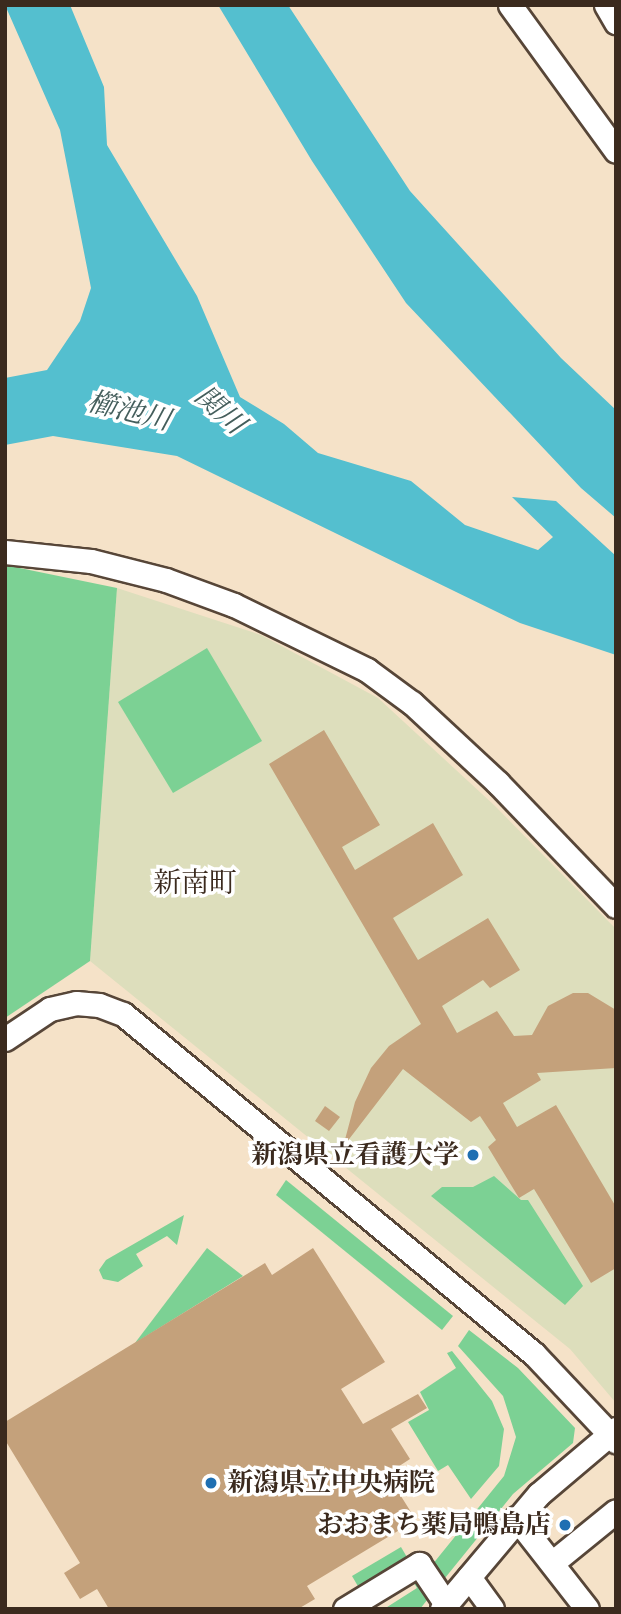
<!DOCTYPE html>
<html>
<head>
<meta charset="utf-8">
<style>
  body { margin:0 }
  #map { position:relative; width:621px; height:1614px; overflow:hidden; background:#f5e2c8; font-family:"IM FELL Great Primer","Noto Serif JP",serif }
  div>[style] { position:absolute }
  .built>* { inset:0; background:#dddebc }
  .green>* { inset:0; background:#7cd194 }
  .water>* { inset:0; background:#54bfcf }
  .building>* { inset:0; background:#c4a17b }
  .roads { filter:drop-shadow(2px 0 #574638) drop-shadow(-2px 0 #574638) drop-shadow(0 2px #574638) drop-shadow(0 -2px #574638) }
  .minor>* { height:23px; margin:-11.5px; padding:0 11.5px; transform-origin:11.5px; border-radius:11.5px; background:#fff }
  .dots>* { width:19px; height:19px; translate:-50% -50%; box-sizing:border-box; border:4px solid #fff; border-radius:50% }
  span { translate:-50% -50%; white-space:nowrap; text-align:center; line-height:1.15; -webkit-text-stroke:7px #fff; paint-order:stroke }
  .poi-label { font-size:26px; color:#3b2a1e; font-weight:700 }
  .right { translate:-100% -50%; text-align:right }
  .left { translate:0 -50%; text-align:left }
  .water-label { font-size:28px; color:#445e5c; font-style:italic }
  .neighbourhood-label { font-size:28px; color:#3b2a1e }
  .frame { position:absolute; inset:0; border:7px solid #3b2a1e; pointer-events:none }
</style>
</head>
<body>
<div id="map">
  <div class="built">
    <i style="clip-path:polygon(117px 588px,261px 635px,378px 698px,494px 805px,616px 929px,616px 1403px,570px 1349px,90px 961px)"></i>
  </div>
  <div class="green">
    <i style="clip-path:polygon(5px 565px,117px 588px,90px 961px,5px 1018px)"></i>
    <i style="clip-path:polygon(207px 648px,262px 741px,173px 793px,118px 702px)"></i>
    <i style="clip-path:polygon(494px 1176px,521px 1200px,528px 1200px,583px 1286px,565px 1305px,431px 1196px,442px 1187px,473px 1187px)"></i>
    <i style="clip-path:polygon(286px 1180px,453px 1316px,442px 1330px,276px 1195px)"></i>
    <i style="clip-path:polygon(184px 1215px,177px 1245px,167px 1236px,136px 1254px,143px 1266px,118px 1282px,103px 1279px,99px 1270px,106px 1260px)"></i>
    <i style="clip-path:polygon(207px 1248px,243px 1276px,135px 1343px)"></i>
    <i style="clip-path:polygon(469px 1330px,518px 1368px,575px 1428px,573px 1443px,513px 1494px,441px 1583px,432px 1565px,504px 1476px,516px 1437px,503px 1396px,458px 1346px)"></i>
    <i style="clip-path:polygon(452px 1351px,492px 1401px,504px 1429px,499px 1466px,471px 1499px,448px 1465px,438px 1471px,408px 1422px,429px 1410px,420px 1392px,456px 1368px,447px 1353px)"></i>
    <i style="clip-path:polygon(401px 1547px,408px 1559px,359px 1588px,352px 1576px)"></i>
    <i style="clip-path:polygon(417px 1576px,431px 1595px,420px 1609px,384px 1609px,417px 1588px,411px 1578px)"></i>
  </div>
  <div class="water">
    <i style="clip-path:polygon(5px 5px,70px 5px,104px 87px,107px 145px,197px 296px,240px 397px,284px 424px,318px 453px,411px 481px,465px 525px,538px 550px,553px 537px,512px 497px,556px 501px,616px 556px,616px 655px,520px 623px,177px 456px,53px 436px,5px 445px,5px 378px,47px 370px,80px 321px,91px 288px,60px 130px)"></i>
    <i style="clip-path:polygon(218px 5px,288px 5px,410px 191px,561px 358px,616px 410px,616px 518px,581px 488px,406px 303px,312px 161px)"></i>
  </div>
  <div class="building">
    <i style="clip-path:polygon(324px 730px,380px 825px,342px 847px,355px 870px,433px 823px,463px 875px,393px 918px,418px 960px,488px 918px,520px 970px,490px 988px,483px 980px,442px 1006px,457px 1033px,497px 1011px,514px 1036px,532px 1035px,548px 1006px,573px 993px,588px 993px,616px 1010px,616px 1068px,537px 1073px,541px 1080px,503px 1103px,517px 1127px,556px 1105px,616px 1207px,616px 1268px,591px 1283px,534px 1189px,519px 1198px,488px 1147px,496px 1140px,480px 1116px,471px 1122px,403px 1069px,343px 1147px,355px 1102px,371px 1068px,389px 1046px,421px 1024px,269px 764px)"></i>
    <i style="clip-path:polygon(325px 1106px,340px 1117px,329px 1131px,315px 1121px)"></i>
    <i style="clip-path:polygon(313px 1248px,385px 1362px,341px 1389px,363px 1424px,418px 1394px,427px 1408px,391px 1429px,410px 1459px,387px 1474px,416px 1520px,307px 1586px,315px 1599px,298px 1609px,109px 1609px,97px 1589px,80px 1599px,64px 1573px,80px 1563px,5px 1440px,5px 1422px,265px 1263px,272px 1275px)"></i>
  </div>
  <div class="roads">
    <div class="minor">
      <i style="left:510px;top:5px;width:180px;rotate:54deg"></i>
      <i style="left:606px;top:5px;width:20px;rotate:60deg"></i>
      <i style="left:5px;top:552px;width:86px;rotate:6deg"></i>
      <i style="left:91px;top:561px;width:77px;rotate:14.2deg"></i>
      <i style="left:166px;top:580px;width:72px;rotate:20.2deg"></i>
      <i style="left:234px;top:605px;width:148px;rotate:26deg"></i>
      <i style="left:367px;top:670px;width:56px;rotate:36.3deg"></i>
      <i style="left:412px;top:703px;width:117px;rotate:42.9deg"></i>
      <i style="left:498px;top:783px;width:170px;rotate:46.2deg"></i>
      <i style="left:5px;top:1039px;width:54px;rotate:-33.7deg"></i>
      <i style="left:50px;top:1009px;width:27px;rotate:-13deg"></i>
      <i style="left:76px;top:1003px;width:23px;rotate:5deg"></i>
      <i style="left:99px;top:1005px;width:26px;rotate:21deg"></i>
      <i style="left:123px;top:1014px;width:533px;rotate:39.6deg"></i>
      <i style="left:534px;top:1354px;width:120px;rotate:46.7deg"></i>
      <i style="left:516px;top:1518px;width:115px;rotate:52deg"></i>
      <i style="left:552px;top:1563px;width:82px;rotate:-39.1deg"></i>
      <i style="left:469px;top:1577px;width:39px;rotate:54deg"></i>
      <i style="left:345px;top:1609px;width:87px;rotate:-31.3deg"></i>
      <i style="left:419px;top:1564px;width:48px;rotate:56deg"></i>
      <i style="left:442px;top:1609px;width:150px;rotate:-49.9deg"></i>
      <i style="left:539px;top:1494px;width:101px;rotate:-40.2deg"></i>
    </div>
  </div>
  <div class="dots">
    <i style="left:473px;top:1155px;background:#1f6fb2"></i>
    <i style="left:211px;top:1483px;background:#1f6fb2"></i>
    <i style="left:565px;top:1525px;background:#1f6fb2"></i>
  </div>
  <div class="poi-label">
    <span class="right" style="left:459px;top:1155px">新潟県立看護大学</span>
    <span class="left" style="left:227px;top:1483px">新潟県立中央病院</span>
    <span class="right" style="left:551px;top:1525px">おおまち薬局鴨島店</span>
  </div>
  <div class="water-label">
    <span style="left:220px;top:410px;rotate:42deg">関川</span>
    <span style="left:129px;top:411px;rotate:14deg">櫛池川</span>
  </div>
  <div class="neighbourhood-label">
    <span style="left:195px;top:883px">新南町</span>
  </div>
  <div class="frame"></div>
</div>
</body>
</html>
